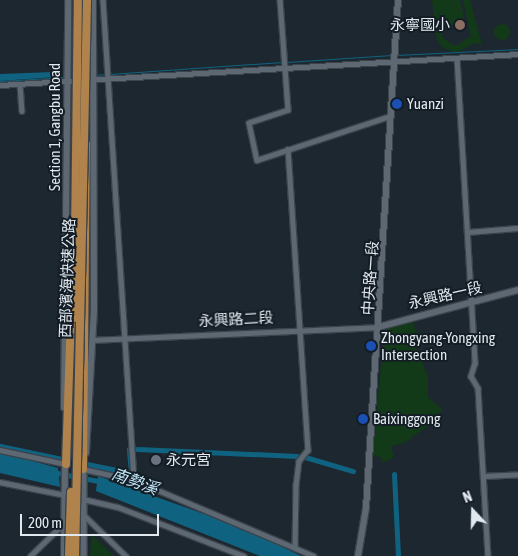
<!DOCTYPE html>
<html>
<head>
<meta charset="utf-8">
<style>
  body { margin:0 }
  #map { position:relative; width:518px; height:556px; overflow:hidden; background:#1d2730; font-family:"Asap Condensed","Noto Sans TC",sans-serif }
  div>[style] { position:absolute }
  .green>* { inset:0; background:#123a18 }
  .round { border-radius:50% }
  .water>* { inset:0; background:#106380 }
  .stream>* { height:1px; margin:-0.5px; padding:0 0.5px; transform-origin:0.5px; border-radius:0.5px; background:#106380 }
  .canal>* { height:5px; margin:-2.5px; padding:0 2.5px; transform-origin:2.5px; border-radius:2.5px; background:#106380 }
  .roads { filter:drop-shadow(1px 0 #3b434b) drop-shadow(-1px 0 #3b434b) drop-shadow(0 1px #3b434b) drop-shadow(0 -1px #3b434b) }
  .minor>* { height:4.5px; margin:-2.25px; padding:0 2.25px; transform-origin:2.25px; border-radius:2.25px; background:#5d6873 }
  .tertiary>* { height:5.5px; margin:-2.75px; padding:0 2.75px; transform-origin:2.75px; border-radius:2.75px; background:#5d6873 }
  .trunk>* { height:8px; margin:-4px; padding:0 4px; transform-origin:4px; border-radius:4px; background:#b1834c }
  .bridges { filter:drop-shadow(1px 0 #3b434b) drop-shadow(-1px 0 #3b434b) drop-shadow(0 1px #3b434b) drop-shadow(0 -1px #3b434b) }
  .trunk-bridge>* { height:8px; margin:-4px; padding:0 4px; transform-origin:4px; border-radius:4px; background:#b1834c }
  .dots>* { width:14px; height:14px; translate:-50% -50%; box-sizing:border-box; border:2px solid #141d26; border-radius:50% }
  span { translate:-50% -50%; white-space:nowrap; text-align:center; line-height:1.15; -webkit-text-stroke:4px #141d26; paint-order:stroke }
  .poi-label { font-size:15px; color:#e1e8ee }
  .right { translate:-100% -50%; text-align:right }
  .left { translate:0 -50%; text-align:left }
  .street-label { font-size:15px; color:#e1e8ee }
  .water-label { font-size:16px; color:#c5ebfd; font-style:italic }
  .north { position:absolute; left:448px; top:486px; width:50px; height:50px; -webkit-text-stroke:4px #141d26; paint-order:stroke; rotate:339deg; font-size:14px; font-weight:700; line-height:20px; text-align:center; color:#e1e8ee }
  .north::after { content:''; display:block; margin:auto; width:18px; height:22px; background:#e1e8ee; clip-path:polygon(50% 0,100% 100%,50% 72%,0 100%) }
  .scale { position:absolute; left:20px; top:514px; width:139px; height:22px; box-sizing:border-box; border:2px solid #e1e8ee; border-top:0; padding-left:6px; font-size:15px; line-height:18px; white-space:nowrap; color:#e1e8ee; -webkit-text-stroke:4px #141d26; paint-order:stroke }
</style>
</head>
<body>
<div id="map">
  <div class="green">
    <i style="clip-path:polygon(432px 0,460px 0,465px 22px,444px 27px,437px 7px,443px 38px,455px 46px,471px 36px,463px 0,470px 0,482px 45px,475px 43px,456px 53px,443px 48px,437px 40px)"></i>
    <i class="round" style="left:494px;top:24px;width:16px;height:16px"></i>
    <i style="clip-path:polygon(412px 320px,416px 332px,423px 333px,415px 344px,428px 377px,428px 397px,442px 409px,436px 420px,404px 443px,391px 446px,394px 457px,383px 463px,381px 457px,372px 456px,385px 325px)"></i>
    <i style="clip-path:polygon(92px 535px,114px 556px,90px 556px)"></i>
  </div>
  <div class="water">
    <i style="clip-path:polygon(54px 72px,55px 77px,0 81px,0 74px)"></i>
    <i style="clip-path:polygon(0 452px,58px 468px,60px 487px,0 473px)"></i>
    <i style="clip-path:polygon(98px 476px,246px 529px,301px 556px,260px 556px,96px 491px)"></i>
  </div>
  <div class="stream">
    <i style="left:396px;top:55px;width:122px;rotate:-2.8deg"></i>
    <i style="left:287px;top:62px;width:105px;rotate:-3.8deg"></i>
    <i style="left:110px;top:74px;width:173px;rotate:-4deg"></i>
    <i style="left:95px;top:75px;width:11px;rotate:-5deg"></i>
    <i style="left:0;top:81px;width:66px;rotate:-3.5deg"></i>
  </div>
  <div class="canal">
    <i style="left:0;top:446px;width:63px;rotate:11.8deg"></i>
    <i style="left:137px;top:449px;width:160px;rotate:2.5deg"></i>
    <i style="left:305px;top:457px;width:50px;rotate:16.3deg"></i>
    <i style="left:87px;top:464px;width:45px;rotate:11.6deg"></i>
    <i style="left:131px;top:473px;width:24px;rotate:-95deg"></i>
    <i style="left:52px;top:472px;width:52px;rotate:11.1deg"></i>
    <i style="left:394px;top:474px;width:82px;rotate:87.2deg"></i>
  </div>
  <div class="roads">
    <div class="minor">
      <i style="left:103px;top:0;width:481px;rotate:86.3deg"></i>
      <i style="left:280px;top:0;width:110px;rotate:85.8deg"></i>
      <i style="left:288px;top:110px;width:41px;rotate:161.6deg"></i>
      <i style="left:249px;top:123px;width:38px;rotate:78deg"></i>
      <i style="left:257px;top:160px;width:140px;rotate:-18.3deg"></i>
      <i style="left:457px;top:58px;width:306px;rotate:86.6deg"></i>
      <i style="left:475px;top:363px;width:14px;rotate:107deg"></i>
      <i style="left:471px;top:376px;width:14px;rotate:60deg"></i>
      <i style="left:478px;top:388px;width:168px;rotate:86.6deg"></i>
      <i style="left:20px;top:84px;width:27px;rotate:86deg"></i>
      <i style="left:0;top:85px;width:519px;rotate:-3.42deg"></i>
      <i style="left:288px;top:149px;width:302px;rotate:86.2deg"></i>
      <i style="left:308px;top:450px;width:14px;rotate:129deg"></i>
      <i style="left:299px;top:461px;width:24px;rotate:97deg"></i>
      <i style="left:296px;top:485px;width:61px;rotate:90.9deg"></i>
      <i style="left:467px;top:232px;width:51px;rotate:-4.5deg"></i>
      <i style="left:93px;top:340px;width:286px;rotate:-2.6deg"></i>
      <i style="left:0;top:450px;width:67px;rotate:12deg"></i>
      <i style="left:83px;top:469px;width:52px;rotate:12.2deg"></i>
      <i style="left:134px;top:480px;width:195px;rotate:22.9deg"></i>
      <i style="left:485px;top:476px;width:33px;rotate:-3deg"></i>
      <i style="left:0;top:482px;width:66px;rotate:11.3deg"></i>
      <i style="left:83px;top:499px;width:36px;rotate:13deg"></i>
      <i style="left:118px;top:507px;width:135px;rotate:21.3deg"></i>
      <i style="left:84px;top:515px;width:59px;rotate:44.3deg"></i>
      <i style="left:30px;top:556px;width:47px;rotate:-44.1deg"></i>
    </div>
    <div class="tertiary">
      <i style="left:83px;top:27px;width:27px;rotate:-90deg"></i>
      <i style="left:379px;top:327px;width:144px;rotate:-14.9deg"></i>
      <i style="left:64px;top:408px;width:408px;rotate:-89.4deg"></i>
      <i style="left:86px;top:453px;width:142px;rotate:-86.8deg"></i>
      <i style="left:94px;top:311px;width:311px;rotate:-90.2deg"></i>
      <i style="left:84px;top:467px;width:89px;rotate:90deg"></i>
      <i style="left:64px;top:556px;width:94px;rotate:-89.4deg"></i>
      <i style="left:358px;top:556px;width:49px;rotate:-80.5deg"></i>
      <i style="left:366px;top:508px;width:509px;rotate:-86.4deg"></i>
    </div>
    <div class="trunk">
      <i style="left:66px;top:464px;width:154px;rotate:-88.1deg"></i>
      <i style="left:83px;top:469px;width:325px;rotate:-89.5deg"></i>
    </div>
  </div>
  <div class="bridges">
    <div class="trunk-bridge">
      <i style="left:74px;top:318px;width:318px;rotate:-89.3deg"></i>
      <i style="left:69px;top:556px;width:64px;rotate:-88.2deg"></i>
      <i style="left:75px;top:556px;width:556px;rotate:-88.76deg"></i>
    </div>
  </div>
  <div class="dots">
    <i style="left:460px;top:25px;background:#8d6e63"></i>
    <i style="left:397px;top:104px;background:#1a4fb4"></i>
    <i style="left:371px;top:346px;background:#1a4fb4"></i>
    <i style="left:363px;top:419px;background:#1a4fb4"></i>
    <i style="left:156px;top:460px;background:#6b7280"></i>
  </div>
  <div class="poi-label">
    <span class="right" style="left:450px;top:25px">永寧國小</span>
    <span class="left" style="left:407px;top:104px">Yuanzi</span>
    <span class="left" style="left:381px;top:346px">Zhongyang-Yongxing<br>Intersection</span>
    <span class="left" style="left:373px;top:419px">Baixinggong</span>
    <span class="left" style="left:166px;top:460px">永元宮</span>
  </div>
  <div class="street-label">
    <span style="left:55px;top:127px;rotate:-90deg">Section 1, Gangbu Road</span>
    <span style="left:67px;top:278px;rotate:-88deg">西部濱海快速公路</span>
    <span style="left:370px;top:278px;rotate:-86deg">中央路一段</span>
    <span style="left:445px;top:295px;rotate:-13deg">永興路一段</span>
    <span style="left:236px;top:319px;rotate:-3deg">永興路二段</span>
  </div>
  <div class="water-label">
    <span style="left:135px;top:481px;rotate:20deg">南勢溪</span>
  </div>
  <div class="north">N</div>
  <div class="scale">200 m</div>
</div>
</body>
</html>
